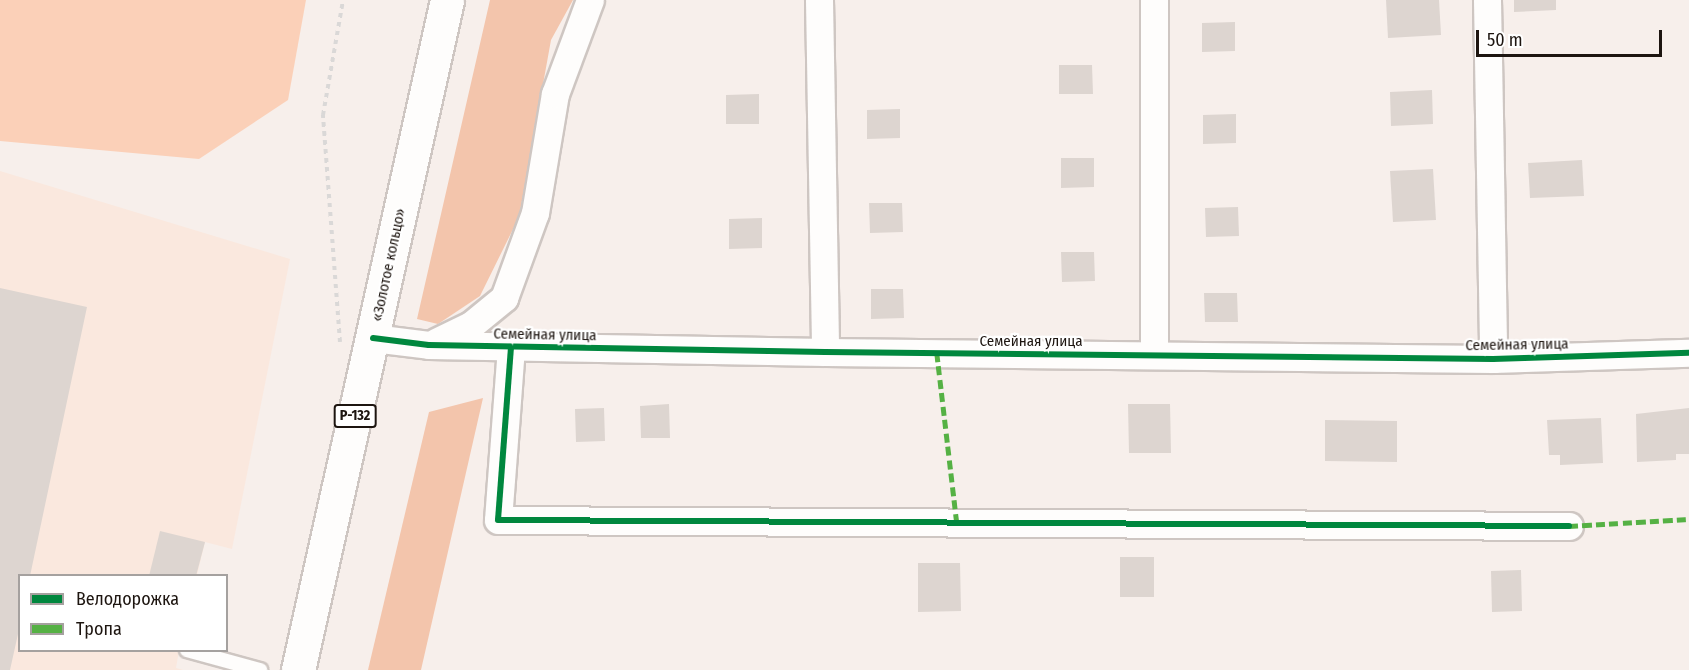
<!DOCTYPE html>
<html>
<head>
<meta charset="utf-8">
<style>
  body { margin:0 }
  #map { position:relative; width:1689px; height:670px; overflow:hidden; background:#f7efeb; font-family:"Fira Sans Condensed",sans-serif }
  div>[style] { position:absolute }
  .built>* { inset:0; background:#fae8de }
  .green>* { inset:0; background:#fbd0b8 }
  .forest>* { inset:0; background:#f3c5ac }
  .building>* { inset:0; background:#ddd5d0 }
  .path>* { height:4px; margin-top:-2px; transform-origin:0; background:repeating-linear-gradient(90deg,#dad8d7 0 4.5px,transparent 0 9px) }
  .roads { filter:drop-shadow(2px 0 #cec6c2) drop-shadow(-2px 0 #cec6c2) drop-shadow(0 2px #cec6c2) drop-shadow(0 -2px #cec6c2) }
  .service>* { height:14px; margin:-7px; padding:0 7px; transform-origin:7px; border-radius:7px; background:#fefdfc }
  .minor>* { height:27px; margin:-13.5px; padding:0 13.5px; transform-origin:13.5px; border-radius:13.5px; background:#fefdfc }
  .primary>* { height:33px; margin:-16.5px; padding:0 16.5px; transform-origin:16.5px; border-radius:16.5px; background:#fefdfc }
  .quiet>* { height:4.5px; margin-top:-2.25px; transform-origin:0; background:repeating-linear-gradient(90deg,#55b144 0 9px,transparent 0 13.5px) }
  .cycleway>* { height:6px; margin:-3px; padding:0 3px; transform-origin:3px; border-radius:3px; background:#00873e }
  span { translate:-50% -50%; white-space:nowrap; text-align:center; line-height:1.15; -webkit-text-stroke:4.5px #fff; paint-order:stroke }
  .shield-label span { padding:2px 4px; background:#fff; border:2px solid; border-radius:4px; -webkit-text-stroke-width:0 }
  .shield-label { font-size:14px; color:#1d1510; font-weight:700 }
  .street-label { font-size:15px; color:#1d1510 }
  .legend { position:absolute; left:18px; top:574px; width:210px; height:78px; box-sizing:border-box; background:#fff; border:2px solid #a5a19f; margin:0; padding:8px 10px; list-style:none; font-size:18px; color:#1d1510 }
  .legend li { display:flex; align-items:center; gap:12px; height:30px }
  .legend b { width:30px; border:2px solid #a5a19f }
  .scale { position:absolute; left:1476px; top:30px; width:186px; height:27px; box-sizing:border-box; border:3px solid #1d1510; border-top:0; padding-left:8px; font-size:18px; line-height:21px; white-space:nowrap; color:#1d1510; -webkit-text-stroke:4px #fff; paint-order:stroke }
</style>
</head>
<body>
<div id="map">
  <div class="built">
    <i style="clip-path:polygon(0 171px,290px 259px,232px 549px,205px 542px,197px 575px,20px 576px,20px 650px,179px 651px,176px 668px,183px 670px,0 670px)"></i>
  </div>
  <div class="green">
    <i style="clip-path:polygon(0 0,306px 0,288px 100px,199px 159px,0 141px)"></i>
  </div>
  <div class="forest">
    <i style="clip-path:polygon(490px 0,573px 0,551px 40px,519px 217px,480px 296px,438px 324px,417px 319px)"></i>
    <i style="clip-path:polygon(483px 398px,421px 670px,368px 670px,429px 412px)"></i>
  </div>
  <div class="building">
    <i style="clip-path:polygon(1386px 0,1439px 0,1441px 35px,1388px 38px)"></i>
    <i style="clip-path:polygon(1514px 0,1556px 0,1556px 10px,1514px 12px)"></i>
    <i style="clip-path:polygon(1235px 22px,1235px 51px,1202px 52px,1202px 23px)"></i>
    <i style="clip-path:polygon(1059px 65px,1092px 65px,1093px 94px,1059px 94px)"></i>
    <i style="clip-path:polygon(1432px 90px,1433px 124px,1391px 126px,1390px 92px)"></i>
    <i style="clip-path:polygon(759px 94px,759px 124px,726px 124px,726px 95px)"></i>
    <i style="clip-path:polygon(900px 109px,900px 138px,867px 139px,867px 110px)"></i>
    <i style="clip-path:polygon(1236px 114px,1236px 143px,1203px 144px,1203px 115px)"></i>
    <i style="clip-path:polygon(1061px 158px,1094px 158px,1094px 187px,1061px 188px)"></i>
    <i style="clip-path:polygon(1582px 160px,1584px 196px,1530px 198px,1528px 163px)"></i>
    <i style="clip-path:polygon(1433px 169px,1436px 220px,1393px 222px,1390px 171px)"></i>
    <i style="clip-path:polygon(869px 203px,902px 203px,903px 232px,870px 233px)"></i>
    <i style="clip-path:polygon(1238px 207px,1239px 236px,1206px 237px,1205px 208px)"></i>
    <i style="clip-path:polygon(762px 218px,762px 248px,729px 249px,729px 219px)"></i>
    <i style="clip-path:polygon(1061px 252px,1094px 252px,1095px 281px,1062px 282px)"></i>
    <i style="clip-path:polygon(0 288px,87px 307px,30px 576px,20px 576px,20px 625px,10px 670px,0 670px)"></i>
    <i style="clip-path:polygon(871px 289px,903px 289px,904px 318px,871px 319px)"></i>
    <i style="clip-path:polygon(1204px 293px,1237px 293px,1238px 322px,1205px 322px)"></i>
    <i style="clip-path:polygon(669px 404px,670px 438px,641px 438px,640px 406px)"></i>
    <i style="clip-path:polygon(1128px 404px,1170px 404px,1171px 453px,1129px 453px)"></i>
    <i style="clip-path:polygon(604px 408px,605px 441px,576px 442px,575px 409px)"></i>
    <i style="clip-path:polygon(1689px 408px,1689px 454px,1676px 454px,1676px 460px,1637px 462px,1636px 414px)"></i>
    <i style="clip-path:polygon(1601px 418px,1603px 463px,1560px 465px,1560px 455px,1549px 455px,1547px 420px)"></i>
    <i style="clip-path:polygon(1325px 420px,1397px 421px,1397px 462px,1325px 461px)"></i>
    <i style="clip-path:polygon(160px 531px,205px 542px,196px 576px,149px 576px)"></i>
    <i style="clip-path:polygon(1120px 557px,1154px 557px,1154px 597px,1120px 597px)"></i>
    <i style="clip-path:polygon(918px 563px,960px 563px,961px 611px,918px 612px)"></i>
    <i style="clip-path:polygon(1521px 570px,1522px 611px,1492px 612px,1491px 571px)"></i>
  </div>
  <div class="path">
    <i style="left:340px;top:342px;width:228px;rotate:-94.3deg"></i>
    <i style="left:323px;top:115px;width:117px;rotate:-80.1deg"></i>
  </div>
  <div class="roads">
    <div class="service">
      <i style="left:187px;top:650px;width:76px;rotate:15.3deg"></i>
    </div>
    <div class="minor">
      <i style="left:819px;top:0;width:352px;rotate:89deg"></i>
      <i style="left:1154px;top:0;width:355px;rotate:90deg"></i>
      <i style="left:1487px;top:0;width:359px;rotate:89deg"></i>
      <i style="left:373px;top:338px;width:56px;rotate:7.1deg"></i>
      <i style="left:429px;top:345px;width:396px;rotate:1deg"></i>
      <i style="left:825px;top:352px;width:668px;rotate:0.6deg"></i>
      <i style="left:1493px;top:359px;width:196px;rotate:-1.8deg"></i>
      <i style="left:436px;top:342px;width:39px;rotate:-26deg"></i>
      <i style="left:471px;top:325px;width:43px;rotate:-39.3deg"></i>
      <i style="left:504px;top:298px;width:90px;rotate:-70deg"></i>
      <i style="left:535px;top:213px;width:121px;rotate:-80.5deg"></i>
      <i style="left:555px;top:94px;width:100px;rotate:-69.6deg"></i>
      <i style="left:511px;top:347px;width:173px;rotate:94.3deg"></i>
      <i style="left:498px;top:520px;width:1071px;rotate:0.32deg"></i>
    </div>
    <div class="primary">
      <i style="left:298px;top:670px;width:686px;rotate:-77.46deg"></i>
    </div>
  </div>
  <div class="quiet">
    <i style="left:937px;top:353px;width:171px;rotate:83.3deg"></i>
    <i style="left:1569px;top:526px;width:120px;rotate:-3.3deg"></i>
  </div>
  <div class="cycleway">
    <i style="left:373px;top:338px;width:56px;rotate:7.1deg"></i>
    <i style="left:429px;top:345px;width:396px;rotate:1deg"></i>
    <i style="left:825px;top:352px;width:668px;rotate:0.6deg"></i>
    <i style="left:1493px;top:359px;width:196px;rotate:-1.8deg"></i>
    <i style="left:511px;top:347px;width:173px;rotate:94.3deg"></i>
    <i style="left:498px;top:520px;width:1071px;rotate:0.32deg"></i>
  </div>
  <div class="shield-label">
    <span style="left:355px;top:416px">Р-132</span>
  </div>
  <div class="street-label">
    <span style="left:389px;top:265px;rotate:-78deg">«Золотое кольцо»</span>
    <span style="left:545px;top:335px;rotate:1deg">Семейная улица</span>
    <span style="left:1031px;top:342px">Семейная улица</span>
    <span style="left:1517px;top:345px;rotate:-1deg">Семейная улица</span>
  </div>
  <ul class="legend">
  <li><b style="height:8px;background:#00873e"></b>Велодорожка</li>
  <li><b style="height:8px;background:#55b144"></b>Тропа</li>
  </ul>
  <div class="scale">50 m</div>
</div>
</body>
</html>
